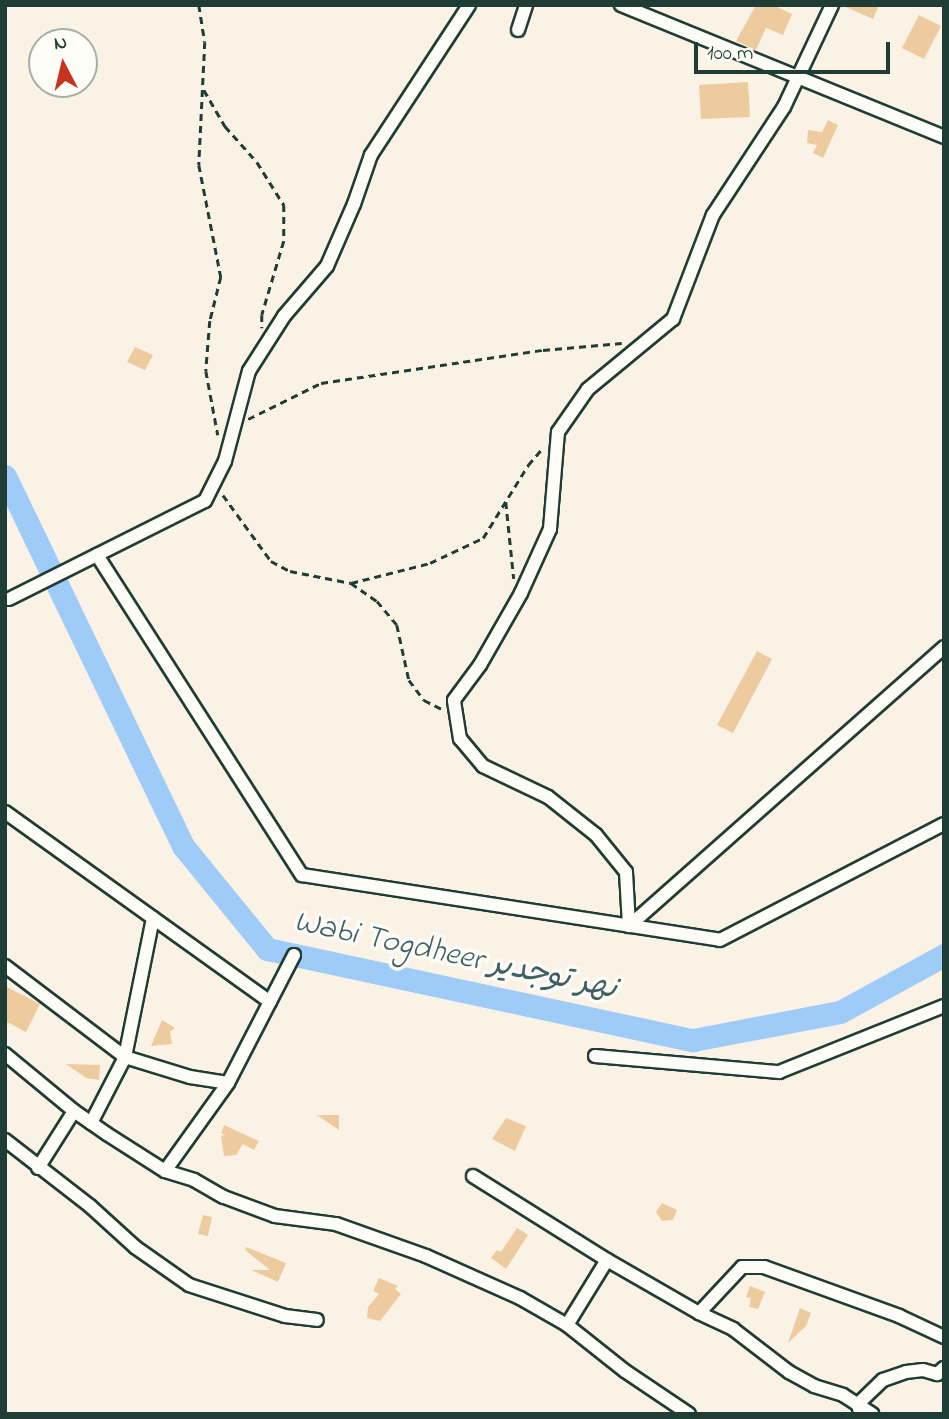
<!DOCTYPE html>
<html>
<head>
<meta charset="utf-8">
<style>
  body { margin:0 }
  #map { position:relative; width:949px; height:1419px; overflow:hidden; background:#faf2e5; font-family:"Indie Flower","Playpen Sans Arabic",sans-serif }
  div>[style] { position:absolute }
  .river>* { height:23px; margin:-11.5px; padding:0 11.5px; transform-origin:11.5px; border-radius:11.5px; background:#9ecbf8 }
  .building>* { inset:0; background:#eecb9f }
  .path>* { height:2.5px; margin-top:-1.25px; transform-origin:0; background:repeating-linear-gradient(90deg,#1f3d34 0 7px,transparent 0 12px) }
  .roads { filter:drop-shadow(2px 0 #1f3d34) drop-shadow(-2px 0 #1f3d34) drop-shadow(0 2px #1f3d34) drop-shadow(0 -2px #1f3d34) }
  .minor>* { height:12px; margin:-6px; padding:0 6px; transform-origin:6px; border-radius:6px; background:#fdfcf7 }
  span { translate:-50% -50%; white-space:nowrap; text-align:center; line-height:1.15; -webkit-text-stroke:7px #fdfcf7; paint-order:stroke }
  .water-label { font-size:32px; color:#3f6065; font-style:italic }
  .frame { position:absolute; inset:0; border:7px solid #1f3d34; pointer-events:none }
  .north { position:absolute; left:28px; top:28px; width:70px; height:70px; box-sizing:border-box; background:#fdfcf7; border:2px solid #a4b0a9; border-radius:50%; rotate:353deg; font-size:19px; font-weight:700; line-height:28px; text-align:center; color:#1f3d34 }
  .north::after { content:''; display:block; margin:auto; width:24px; height:32px; background:#c8321e; clip-path:polygon(50% 0,100% 100%,50% 72%,0 100%) }
  .scale { position:absolute; left:694px; top:42px; width:196px; height:32px; box-sizing:border-box; border:4px solid #1f3d34; border-top:0; padding-left:9px; font-size:21px; line-height:24px; white-space:nowrap; color:#1f3d34; -webkit-text-stroke:5px #fdfcf7; paint-order:stroke }
</style>
</head>
<body>
<div id="map">
  <div class="river">
    <i style="left:5px;top:476px;width:411px;rotate:64.3deg"></i>
    <i style="left:183px;top:846px;width:133px;rotate:50.8deg"></i>
    <i style="left:267px;top:949px;width:436px;rotate:12.1deg"></i>
    <i style="left:693px;top:1040px;width:150px;rotate:-10.8deg"></i>
    <i style="left:840px;top:1012px;width:119px;rotate:-28.7deg"></i>
  </div>
  <div class="building">
    <i style="clip-path:polygon(756px 5px,773px 5px,792px 14px,783px 35px,766px 28px,756px 50px,736px 41px)"></i>
    <i style="clip-path:polygon(841px 5px,879px 5px,873px 19px)"></i>
    <i style="clip-path:polygon(919px 15px,941px 26px,924px 59px,902px 48px)"></i>
    <i style="clip-path:polygon(748px 82px,750px 117px,701px 119px,699px 85px)"></i>
    <i style="clip-path:polygon(828px 120px,838px 125px,823px 158px,813px 153px,817px 145px,807px 143px,808px 130px,822px 132px)"></i>
    <i style="clip-path:polygon(135px 347px,153px 355px,145px 370px,127px 362px)"></i>
    <i style="clip-path:polygon(757px 651px,772px 659px,733px 733px,717px 725px)"></i>
    <i style="clip-path:polygon(5px 986px,40px 1004px,26px 1032px,5px 1021px)"></i>
    <i style="clip-path:polygon(162px 1020px,175px 1028px,170px 1032px,172px 1044px,151px 1046px)"></i>
    <i style="clip-path:polygon(66px 1064px,100px 1065px,99px 1080px,86px 1078px)"></i>
    <i style="clip-path:polygon(317px 1115px,339px 1115px,339px 1130px)"></i>
    <i style="clip-path:polygon(506px 1118px,526px 1126px,515px 1151px,492px 1139px)"></i>
    <i style="clip-path:polygon(224px 1125px,259px 1141px,254px 1150px,243px 1144px,236px 1155px,224px 1156px,221px 1136px,225px 1135px,221px 1133px)"></i>
    <i style="clip-path:polygon(662px 1203px,677px 1210px,673px 1220px,662px 1221px,656px 1212px)"></i>
    <i style="clip-path:polygon(203px 1215px,212px 1217px,208px 1236px,198px 1234px)"></i>
    <i style="clip-path:polygon(517px 1228px,528px 1235px,506px 1269px,491px 1258px,497px 1250px,501px 1252px)"></i>
    <i style="clip-path:polygon(246px 1247px,286px 1263px,278px 1282px,251px 1270px,270px 1270px,245px 1250px)"></i>
    <i style="clip-path:polygon(379px 1278px,398px 1286px,395px 1289px,401px 1294px,380px 1321px,367px 1318px,368px 1307px,379px 1294px,373px 1291px)"></i>
    <i style="clip-path:polygon(750px 1286px,765px 1292px,758px 1309px,749px 1307px,751px 1298px,746px 1297px)"></i>
    <i style="clip-path:polygon(800px 1308px,811px 1313px,806px 1326px,788px 1343px)"></i>
  </div>
  <div class="path">
    <i style="left:199px;top:5px;width:37px;rotate:81deg"></i>
    <i style="left:205px;top:42px;width:123px;rotate:92.8deg"></i>
    <i style="left:199px;top:165px;width:114px;rotate:78.9deg"></i>
    <i style="left:221px;top:277px;width:45px;rotate:104deg"></i>
    <i style="left:210px;top:321px;width:50px;rotate:94.6deg"></i>
    <i style="left:206px;top:371px;width:65px;rotate:79.4deg"></i>
    <i style="left:204px;top:90px;width:42px;rotate:59.7deg"></i>
    <i style="left:225px;top:126px;width:48px;rotate:48.4deg"></i>
    <i style="left:257px;top:162px;width:51px;rotate:57.9deg"></i>
    <i style="left:284px;top:205px;width:36px;rotate:90deg"></i>
    <i style="left:284px;top:241px;width:77px;rotate:106.6deg"></i>
    <i style="left:262px;top:315px;width:13px;rotate:90deg"></i>
    <i style="left:248px;top:419px;width:81px;rotate:-26.3deg"></i>
    <i style="left:321px;top:383px;width:224px;rotate:-8.5deg"></i>
    <i style="left:543px;top:350px;width:79px;rotate:-5.1deg"></i>
    <i style="left:223px;top:495px;width:82px;rotate:54deg"></i>
    <i style="left:271px;top:561px;width:21px;rotate:28deg"></i>
    <i style="left:290px;top:571px;width:62px;rotate:11.1deg"></i>
    <i style="left:351px;top:583px;width:32px;rotate:35deg"></i>
    <i style="left:377px;top:601px;width:31px;rotate:50deg"></i>
    <i style="left:397px;top:625px;width:56px;rotate:77.7deg"></i>
    <i style="left:409px;top:680px;width:25px;rotate:53deg"></i>
    <i style="left:424px;top:700px;width:22px;rotate:27deg"></i>
    <i style="left:506px;top:502px;width:77px;rotate:84.1deg"></i>
    <i style="left:351px;top:583px;width:81px;rotate:-14.2deg"></i>
    <i style="left:430px;top:563px;width:59px;rotate:-25.3deg"></i>
    <i style="left:483px;top:538px;width:86px;rotate:-58.3deg"></i>
    <i style="left:528px;top:465px;width:23px;rotate:-49deg"></i>
  </div>
  <div class="roads">
    <div class="minor">
      <i style="left:621px;top:5px;width:349px;rotate:22.2deg"></i>
      <i style="left:518px;top:30px;width:26px;rotate:-72deg"></i>
      <i style="left:97px;top:555px;width:380px;rotate:57.4deg"></i>
      <i style="left:302px;top:875px;width:423px;rotate:8.8deg"></i>
      <i style="left:720px;top:940px;width:252px;rotate:-27.4deg"></i>
      <i style="left:9px;top:599px;width:219px;rotate:-26.6deg"></i>
      <i style="left:205px;top:501px;width:45px;rotate:-63.4deg"></i>
      <i style="left:225px;top:461px;width:93px;rotate:-75.1deg"></i>
      <i style="left:249px;top:371px;width:65px;rotate:-57.5deg"></i>
      <i style="left:284px;top:316px;width:66px;rotate:-49.3deg"></i>
      <i style="left:327px;top:266px;width:68px;rotate:-66.5deg"></i>
      <i style="left:354px;top:204px;width:52px;rotate:-70.9deg"></i>
      <i style="left:371px;top:155px;width:179px;rotate:-56.8deg"></i>
      <i style="left:5px;top:812px;width:326px;rotate:35.6deg"></i>
      <i style="left:629px;top:926px;width:54px;rotate:-93.2deg"></i>
      <i style="left:626px;top:872px;width:48px;rotate:-129deg"></i>
      <i style="left:596px;top:835px;width:61px;rotate:-141.6deg"></i>
      <i style="left:548px;top:797px;width:72px;rotate:-154.5deg"></i>
      <i style="left:483px;top:766px;width:35px;rotate:-130deg"></i>
      <i style="left:460px;top:739px;width:39px;rotate:-99deg"></i>
      <i style="left:454px;top:700px;width:44px;rotate:-53.4deg"></i>
      <i style="left:480px;top:665px;width:83px;rotate:-60.3deg"></i>
      <i style="left:521px;top:593px;width:70px;rotate:-65.6deg"></i>
      <i style="left:550px;top:529px;width:97px;rotate:-85.3deg"></i>
      <i style="left:558px;top:432px;width:52px;rotate:-55.1deg"></i>
      <i style="left:588px;top:389px;width:110px;rotate:-39.5deg"></i>
      <i style="left:673px;top:319px;width:111px;rotate:-69deg"></i>
      <i style="left:713px;top:215px;width:129px;rotate:-56.7deg"></i>
      <i style="left:784px;top:107px;width:113px;rotate:-64.8deg"></i>
      <i style="left:629px;top:926px;width:421px;rotate:-41.5deg"></i>
      <i style="left:5px;top:966px;width:151px;rotate:37.2deg"></i>
      <i style="left:125px;top:1057px;width:68px;rotate:17.1deg"></i>
      <i style="left:190px;top:1077px;width:38px;rotate:9deg"></i>
      <i style="left:5px;top:1054px;width:89px;rotate:39.6deg"></i>
      <i style="left:74px;top:1111px;width:40px;rotate:34.9deg"></i>
      <i style="left:107px;top:1134px;width:69px;rotate:32.5deg"></i>
      <i style="left:165px;top:1171px;width:30px;rotate:17deg"></i>
      <i style="left:194px;top:1180px;width:34px;rotate:30deg"></i>
      <i style="left:224px;top:1197px;width:54px;rotate:20.4deg"></i>
      <i style="left:275px;top:1216px;width:62px;rotate:7.5deg"></i>
      <i style="left:336px;top:1224px;width:96px;rotate:19.6deg"></i>
      <i style="left:426px;top:1256px;width:103px;rotate:24.1deg"></i>
      <i style="left:520px;top:1298px;width:54px;rotate:29.9deg"></i>
      <i style="left:567px;top:1325px;width:76px;rotate:-58.4deg"></i>
      <i style="left:607px;top:1260px;width:106px;rotate:29.9deg"></i>
      <i style="left:699px;top:1313px;width:38px;rotate:25deg"></i>
      <i style="left:733px;top:1329px;width:71px;rotate:37.5deg"></i>
      <i style="left:789px;top:1372px;width:29px;rotate:29deg"></i>
      <i style="left:814px;top:1386px;width:30px;rotate:17deg"></i>
      <i style="left:843px;top:1395px;width:35px;rotate:33deg"></i>
      <i style="left:595px;top:1056px;width:185px;rotate:5deg"></i>
      <i style="left:779px;top:1072px;width:178px;rotate:-21.8deg"></i>
      <i style="left:91px;top:1123px;width:74px;rotate:-62.7deg"></i>
      <i style="left:125px;top:1057px;width:142px;rotate:-78.6deg"></i>
      <i style="left:5px;top:1140px;width:108px;rotate:37.8deg"></i>
      <i style="left:90px;top:1206px;width:61px;rotate:42.3deg"></i>
      <i style="left:135px;top:1247px;width:66px;rotate:35.1deg"></i>
      <i style="left:189px;top:1285px;width:101px;rotate:17.9deg"></i>
      <i style="left:285px;top:1316px;width:32px;rotate:7deg"></i>
      <i style="left:38px;top:1168px;width:67px;rotate:-57.7deg"></i>
      <i style="left:165px;top:1171px;width:108px;rotate:-54.4deg"></i>
      <i style="left:228px;top:1083px;width:144px;rotate:-62.7deg"></i>
      <i style="left:473px;top:1176px;width:158px;rotate:32.1deg"></i>
      <i style="left:699px;top:1313px;width:63px;rotate:-46.9deg"></i>
      <i style="left:742px;top:1267px;width:22px"></i>
      <i style="left:764px;top:1267px;width:144px;rotate:19.9deg"></i>
      <i style="left:899px;top:1316px;width:50px;rotate:25deg"></i>
      <i style="left:567px;top:1325px;width:74px;rotate:38.4deg"></i>
      <i style="left:625px;top:1371px;width:77px;rotate:33.9deg"></i>
      <i style="left:859px;top:1409px;width:5px;rotate:-101deg"></i>
      <i style="left:858px;top:1404px;width:35px;rotate:-44deg"></i>
      <i style="left:883px;top:1380px;width:24px;rotate:-19deg"></i>
      <i style="left:906px;top:1372px;width:17px;rotate:-7deg"></i>
      <i style="left:923px;top:1370px;width:15px;rotate:16deg"></i>
      <i style="left:937px;top:1374px;width:9px;rotate:-41deg"></i>
    </div>
  </div>
  <div class="water-label">
    <span style="left:455px;top:957px;rotate:12deg">Wabi Togdheer نهر توجدير</span>
  </div>
  <div class="frame"></div>
  <div class="north">N</div>
  <div class="scale">100 m</div>
</div>
</body>
</html>
